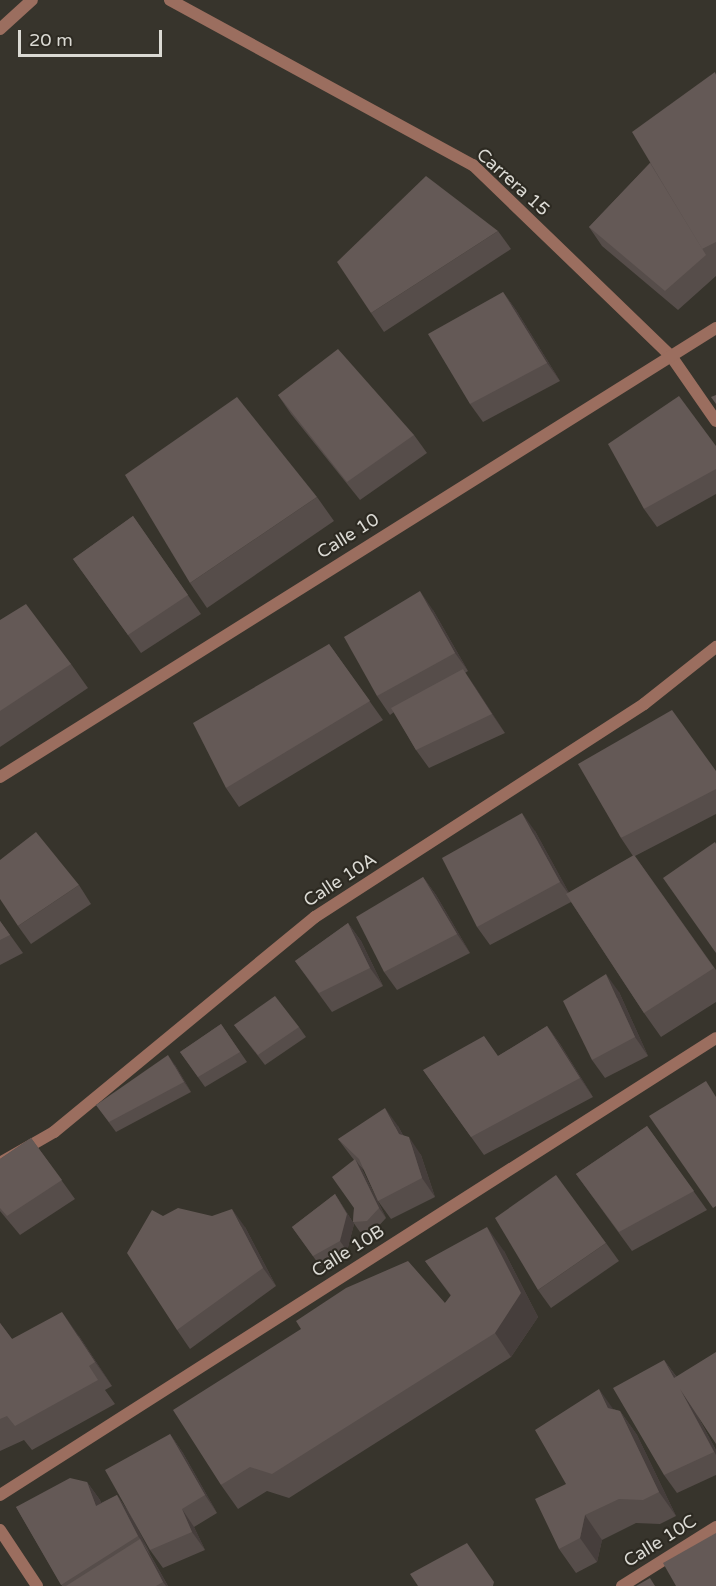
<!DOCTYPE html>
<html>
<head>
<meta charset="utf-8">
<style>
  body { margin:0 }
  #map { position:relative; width:716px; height:1586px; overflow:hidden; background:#37342c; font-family:"Varela Round",sans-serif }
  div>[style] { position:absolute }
  .street>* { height:12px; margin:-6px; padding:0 6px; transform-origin:6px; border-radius:6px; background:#9b6e5f }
  .wall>* { inset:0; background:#564d4a }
  .shaded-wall>* { inset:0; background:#463e3c }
  .building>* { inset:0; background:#645956 }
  span { translate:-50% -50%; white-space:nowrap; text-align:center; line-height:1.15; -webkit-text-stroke:4.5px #2d2a22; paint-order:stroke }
  .street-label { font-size:18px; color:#dbdad4 }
  .scale { position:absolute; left:18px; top:30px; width:144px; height:27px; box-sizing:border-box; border:3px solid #dbdad4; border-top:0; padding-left:8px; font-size:18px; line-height:21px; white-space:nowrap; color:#dbdad4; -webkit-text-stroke:4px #2d2a22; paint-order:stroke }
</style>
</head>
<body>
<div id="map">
  <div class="street">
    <i style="left:170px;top:0;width:345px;rotate:28.6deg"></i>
    <i style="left:473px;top:165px;width:275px;rotate:44deg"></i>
    <i style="left:671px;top:356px;width:79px;rotate:55.3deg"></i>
    <i style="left:0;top:29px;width:43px;rotate:-42.2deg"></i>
    <i style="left:0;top:777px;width:845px;rotate:-32.09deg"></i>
    <i style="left:0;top:1163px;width:62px;rotate:-29.9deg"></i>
    <i style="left:54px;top:1132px;width:338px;rotate:-39.5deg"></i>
    <i style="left:315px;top:917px;width:392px;rotate:-32.9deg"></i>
    <i style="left:644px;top:704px;width:92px;rotate:-38.4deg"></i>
    <i style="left:0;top:1495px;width:849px;rotate:-32.55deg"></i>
    <i style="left:0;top:1530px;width:67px;rotate:56.5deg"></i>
    <i style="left:622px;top:1586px;width:111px;rotate:-32.1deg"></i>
  </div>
  <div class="wall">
    <i style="clip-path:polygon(716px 74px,716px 276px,678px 310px,602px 246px,589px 227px,650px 163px)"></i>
    <i style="clip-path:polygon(498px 231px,511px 249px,384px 332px,371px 313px)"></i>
    <i style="clip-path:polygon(503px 292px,516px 310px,560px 381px,483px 422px,470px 404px)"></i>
    <i style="clip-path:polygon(278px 395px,414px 435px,427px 453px,360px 500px,291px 414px)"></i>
    <i style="clip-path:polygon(716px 446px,716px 494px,657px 527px,644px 509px)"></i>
    <i style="clip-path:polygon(317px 497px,334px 521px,207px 608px,190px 583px)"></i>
    <i style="clip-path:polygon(133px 516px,201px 614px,141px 653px,73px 559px)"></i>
    <i style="clip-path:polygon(433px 610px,468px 671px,465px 673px,505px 733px,429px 768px,416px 750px,394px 712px,390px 715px,377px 696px)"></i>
    <i style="clip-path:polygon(0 620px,71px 664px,88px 688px,0 747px)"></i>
    <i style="clip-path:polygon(329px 644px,383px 720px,239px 807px,226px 788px)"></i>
    <i style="clip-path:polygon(716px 771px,716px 814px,635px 856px,716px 970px,716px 1002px,661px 1037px,644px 1013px,571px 902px,490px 945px,477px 927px,535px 831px,569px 893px,633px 856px,621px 838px)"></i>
    <i style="clip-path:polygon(423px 877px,436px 895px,470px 953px,397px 990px,384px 972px)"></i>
    <i style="clip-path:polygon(79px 885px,91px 904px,31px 944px,18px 926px)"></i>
    <i style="clip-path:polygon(0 921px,23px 953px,0 965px)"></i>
    <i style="clip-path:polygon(348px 923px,361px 941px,383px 986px,332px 1012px,295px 961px)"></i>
    <i style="clip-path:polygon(619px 992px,648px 1056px,605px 1078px,592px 1060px)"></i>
    <i style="clip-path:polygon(221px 1024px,247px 1062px,205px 1087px,180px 1052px)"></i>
    <i style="clip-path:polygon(234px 1025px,299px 1027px,306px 1037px,265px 1065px)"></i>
    <i style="clip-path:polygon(547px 1026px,560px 1044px,593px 1097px,484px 1155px,423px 1070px,498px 1056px)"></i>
    <i style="clip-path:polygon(175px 1065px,191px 1092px,116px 1132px,96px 1105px)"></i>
    <i style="clip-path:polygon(398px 1126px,403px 1135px,421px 1155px,435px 1197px,391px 1219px,378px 1201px,364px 1170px,358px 1164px,362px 1169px,386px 1218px,374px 1231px,360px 1232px,353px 1222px,354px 1208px,354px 1160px,338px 1139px)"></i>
    <i style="clip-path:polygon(647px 1126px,707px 1210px,632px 1251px,576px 1174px)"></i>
    <i style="clip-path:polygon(31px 1138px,75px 1199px,20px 1235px,0 1211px,0 1159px)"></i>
    <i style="clip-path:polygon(335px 1194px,354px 1224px,347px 1251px,320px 1266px,292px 1227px)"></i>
    <i style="clip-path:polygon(163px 1216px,245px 1227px,276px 1286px,190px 1349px,177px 1330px)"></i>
    <i style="clip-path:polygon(606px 1243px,619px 1261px,551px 1308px,538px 1290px)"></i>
    <i style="clip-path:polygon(504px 1251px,538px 1317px,511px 1357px,289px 1498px,267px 1491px,238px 1509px,221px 1485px,445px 1303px,451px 1296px,425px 1261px)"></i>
    <i style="clip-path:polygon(0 1323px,12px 1339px,79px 1336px,112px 1386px,105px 1390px,115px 1404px,32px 1450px,24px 1440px,0 1451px)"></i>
    <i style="clip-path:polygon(664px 1360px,676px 1376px,716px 1450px,716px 1475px,677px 1493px,664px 1475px)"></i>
    <i style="clip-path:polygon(613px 1409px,620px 1411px,637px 1435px,676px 1516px,660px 1524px,636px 1523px,602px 1540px,597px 1562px,576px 1573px,559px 1549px,566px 1484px)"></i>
    <i style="clip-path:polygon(170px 1434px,183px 1453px,217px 1513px,194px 1527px,205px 1550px,163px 1568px,150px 1550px)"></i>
    <i style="clip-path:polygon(87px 1482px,100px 1500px,101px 1503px,117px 1495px,130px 1514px,150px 1554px,168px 1586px,62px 1586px,16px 1507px)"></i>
  </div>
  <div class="shaded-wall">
    <i style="clip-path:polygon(503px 292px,516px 310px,560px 381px,547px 363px)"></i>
    <i style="clip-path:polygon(420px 591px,433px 610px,468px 671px,455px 653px)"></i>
    <i style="clip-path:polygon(463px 669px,476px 688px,505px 733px,492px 714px)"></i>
    <i style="clip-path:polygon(522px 813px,535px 831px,573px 900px,560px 882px)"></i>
    <i style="clip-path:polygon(423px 877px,436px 895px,470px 953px,457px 934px)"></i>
    <i style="clip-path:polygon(348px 923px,361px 941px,383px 986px,370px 968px)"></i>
    <i style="clip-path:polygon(606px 974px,619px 992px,648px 1056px,635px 1037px)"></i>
    <i style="clip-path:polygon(547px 1026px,560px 1044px,593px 1097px,580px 1078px)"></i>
    <i style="clip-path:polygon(168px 1055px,175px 1065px,191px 1092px,184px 1082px)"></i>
    <i style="clip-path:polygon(385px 1108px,398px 1126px,412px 1153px,399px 1134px)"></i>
    <i style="clip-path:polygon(409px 1137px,421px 1155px,435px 1197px,422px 1178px)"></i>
    <i style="clip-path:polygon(355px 1159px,362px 1169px,386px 1218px,379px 1208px)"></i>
    <i style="clip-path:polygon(335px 1194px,354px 1224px,347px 1251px,340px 1241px)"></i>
    <i style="clip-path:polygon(232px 1209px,245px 1227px,276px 1286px,263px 1268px)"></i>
    <i style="clip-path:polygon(487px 1227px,504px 1251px,538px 1317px,511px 1357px,495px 1333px)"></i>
    <i style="clip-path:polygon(62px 1312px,79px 1336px,112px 1386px,95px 1362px)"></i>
    <i style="clip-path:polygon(664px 1360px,677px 1378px,674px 1378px)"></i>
    <i style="clip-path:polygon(599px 1389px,616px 1413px,608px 1408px)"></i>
    <i style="clip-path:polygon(680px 1389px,693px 1408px,716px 1450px,716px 1455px)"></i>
    <i style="clip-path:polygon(620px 1411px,637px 1435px,676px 1516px,659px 1492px)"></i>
    <i style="clip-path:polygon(170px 1434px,183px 1453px,217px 1513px,205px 1495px)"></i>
    <i style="clip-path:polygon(87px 1482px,100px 1500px,109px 1524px,96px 1506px)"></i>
    <i style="clip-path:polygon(117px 1495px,130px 1514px,151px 1554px,138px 1536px)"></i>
    <i style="clip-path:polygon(182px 1509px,194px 1527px,205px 1550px,192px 1532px)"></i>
    <i style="clip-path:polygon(585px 1515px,602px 1540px,597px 1562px,580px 1538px)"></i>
    <i style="clip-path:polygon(140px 1539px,152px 1558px,168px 1586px,166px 1586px,163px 1582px)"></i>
  </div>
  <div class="building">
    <i style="clip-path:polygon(715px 72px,716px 75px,716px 242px,702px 249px,632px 132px)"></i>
    <i style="clip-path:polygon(650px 163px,706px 255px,665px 291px,589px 227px)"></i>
    <i style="clip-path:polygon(426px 176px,498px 231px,371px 313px,337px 262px)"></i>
    <i style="clip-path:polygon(503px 292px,547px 363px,470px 404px,428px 334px)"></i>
    <i style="clip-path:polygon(338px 349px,414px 435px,347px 482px,278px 395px)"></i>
    <i style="clip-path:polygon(716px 395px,716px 404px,711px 397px)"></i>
    <i style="clip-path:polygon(679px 396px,716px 446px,716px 469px,644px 509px,608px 444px)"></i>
    <i style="clip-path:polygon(237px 397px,317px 497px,190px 583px,125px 475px)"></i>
    <i style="clip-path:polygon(133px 516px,188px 595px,128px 635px,73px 559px)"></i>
    <i style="clip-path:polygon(420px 591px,455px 653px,377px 696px,344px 637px)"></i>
    <i style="clip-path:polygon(26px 604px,71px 664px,0 711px,0 620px)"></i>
    <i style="clip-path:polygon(329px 644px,370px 701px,226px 788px,193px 723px)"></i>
    <i style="clip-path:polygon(463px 669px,492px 714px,416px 750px,391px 708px)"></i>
    <i style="clip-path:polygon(672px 710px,716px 771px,716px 789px,621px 838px,578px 764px)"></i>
    <i style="clip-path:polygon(522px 813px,560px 882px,477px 927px,442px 858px)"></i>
    <i style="clip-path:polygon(36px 832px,79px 885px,18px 926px,0 899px,0 860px)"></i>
    <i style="clip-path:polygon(715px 842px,716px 844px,716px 953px,663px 878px)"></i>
    <i style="clip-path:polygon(634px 855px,714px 968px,644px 1013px,566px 894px)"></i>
    <i style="clip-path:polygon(423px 877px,457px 934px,384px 972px,356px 917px)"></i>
    <i style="clip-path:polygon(0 921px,10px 935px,0 940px)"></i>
    <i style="clip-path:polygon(348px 923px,370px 968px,319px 993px,295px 961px)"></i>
    <i style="clip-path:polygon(606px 974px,635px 1037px,592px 1060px,563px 1001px)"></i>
    <i style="clip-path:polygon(275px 996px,299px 1027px,258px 1055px,234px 1025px)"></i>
    <i style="clip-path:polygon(221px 1024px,240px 1052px,198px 1077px,180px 1052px)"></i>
    <i style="clip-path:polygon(547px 1026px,580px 1078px,471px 1137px,423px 1070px,484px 1036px,498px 1056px)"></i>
    <i style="clip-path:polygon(168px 1055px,184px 1082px,109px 1122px,96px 1105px)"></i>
    <i style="clip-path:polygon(706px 1081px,716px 1097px,716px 1206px,713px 1208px,649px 1116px)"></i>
    <i style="clip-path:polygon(385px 1108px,399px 1134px,409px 1137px,422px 1178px,378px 1201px,359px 1159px,338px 1139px)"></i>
    <i style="clip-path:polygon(647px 1126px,694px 1191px,619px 1232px,576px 1174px)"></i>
    <i style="clip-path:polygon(31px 1138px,62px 1180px,7px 1216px,0 1208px,0 1159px)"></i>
    <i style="clip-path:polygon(355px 1159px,379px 1208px,367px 1221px,353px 1222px,354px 1208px,332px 1177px)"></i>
    <i style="clip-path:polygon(556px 1175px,606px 1243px,538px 1290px,495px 1218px)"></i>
    <i style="clip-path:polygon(335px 1194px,347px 1214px,340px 1241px,313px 1256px,292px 1227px)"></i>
    <i style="clip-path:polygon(178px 1208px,212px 1216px,232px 1209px,263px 1268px,177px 1330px,127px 1253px,152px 1210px,163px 1216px)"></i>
    <i style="clip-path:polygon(487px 1227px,521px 1293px,495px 1333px,272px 1474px,250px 1467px,221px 1485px,173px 1410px,301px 1329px,296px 1321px,346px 1288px,408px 1261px,445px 1303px,451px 1295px,425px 1261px)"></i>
    <i style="clip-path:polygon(62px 1312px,95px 1362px,89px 1366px,98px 1380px,15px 1426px,7px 1416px,0 1419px,0 1323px,12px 1339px)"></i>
    <i style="clip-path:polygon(716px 1352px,716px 1444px,680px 1389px,714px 1452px,664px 1475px,613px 1388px,664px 1360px,674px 1378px)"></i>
    <i style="clip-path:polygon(599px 1389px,608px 1408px,620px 1411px,659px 1492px,643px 1500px,619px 1499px,585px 1515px,580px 1538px,559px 1549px,535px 1499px,566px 1484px,535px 1430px)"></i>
    <i style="clip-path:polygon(170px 1434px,205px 1495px,182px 1509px,192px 1532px,150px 1550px,105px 1470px)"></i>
    <i style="clip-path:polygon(70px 1478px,87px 1482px,96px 1506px,117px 1495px,138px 1536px,61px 1585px,16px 1507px)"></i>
    <i style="clip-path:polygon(716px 1533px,716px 1586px,676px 1586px,663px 1563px)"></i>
    <i style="clip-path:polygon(140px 1539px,163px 1582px,156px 1586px,66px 1586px)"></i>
    <i style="clip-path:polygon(467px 1543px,494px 1582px,493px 1586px,418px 1586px,410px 1574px)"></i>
    <i style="clip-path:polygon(650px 1578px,655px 1586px,636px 1586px)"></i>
  </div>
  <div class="street-label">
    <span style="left:513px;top:182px;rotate:42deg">Carrera 15</span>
    <span style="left:348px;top:536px;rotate:-32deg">Calle 10</span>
    <span style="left:340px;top:880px;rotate:-33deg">Calle 10A</span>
    <span style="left:348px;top:1251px;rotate:-32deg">Calle 10B</span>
    <span style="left:660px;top:1541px;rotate:-32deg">Calle 10C</span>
  </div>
  <div class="scale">20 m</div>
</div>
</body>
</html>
